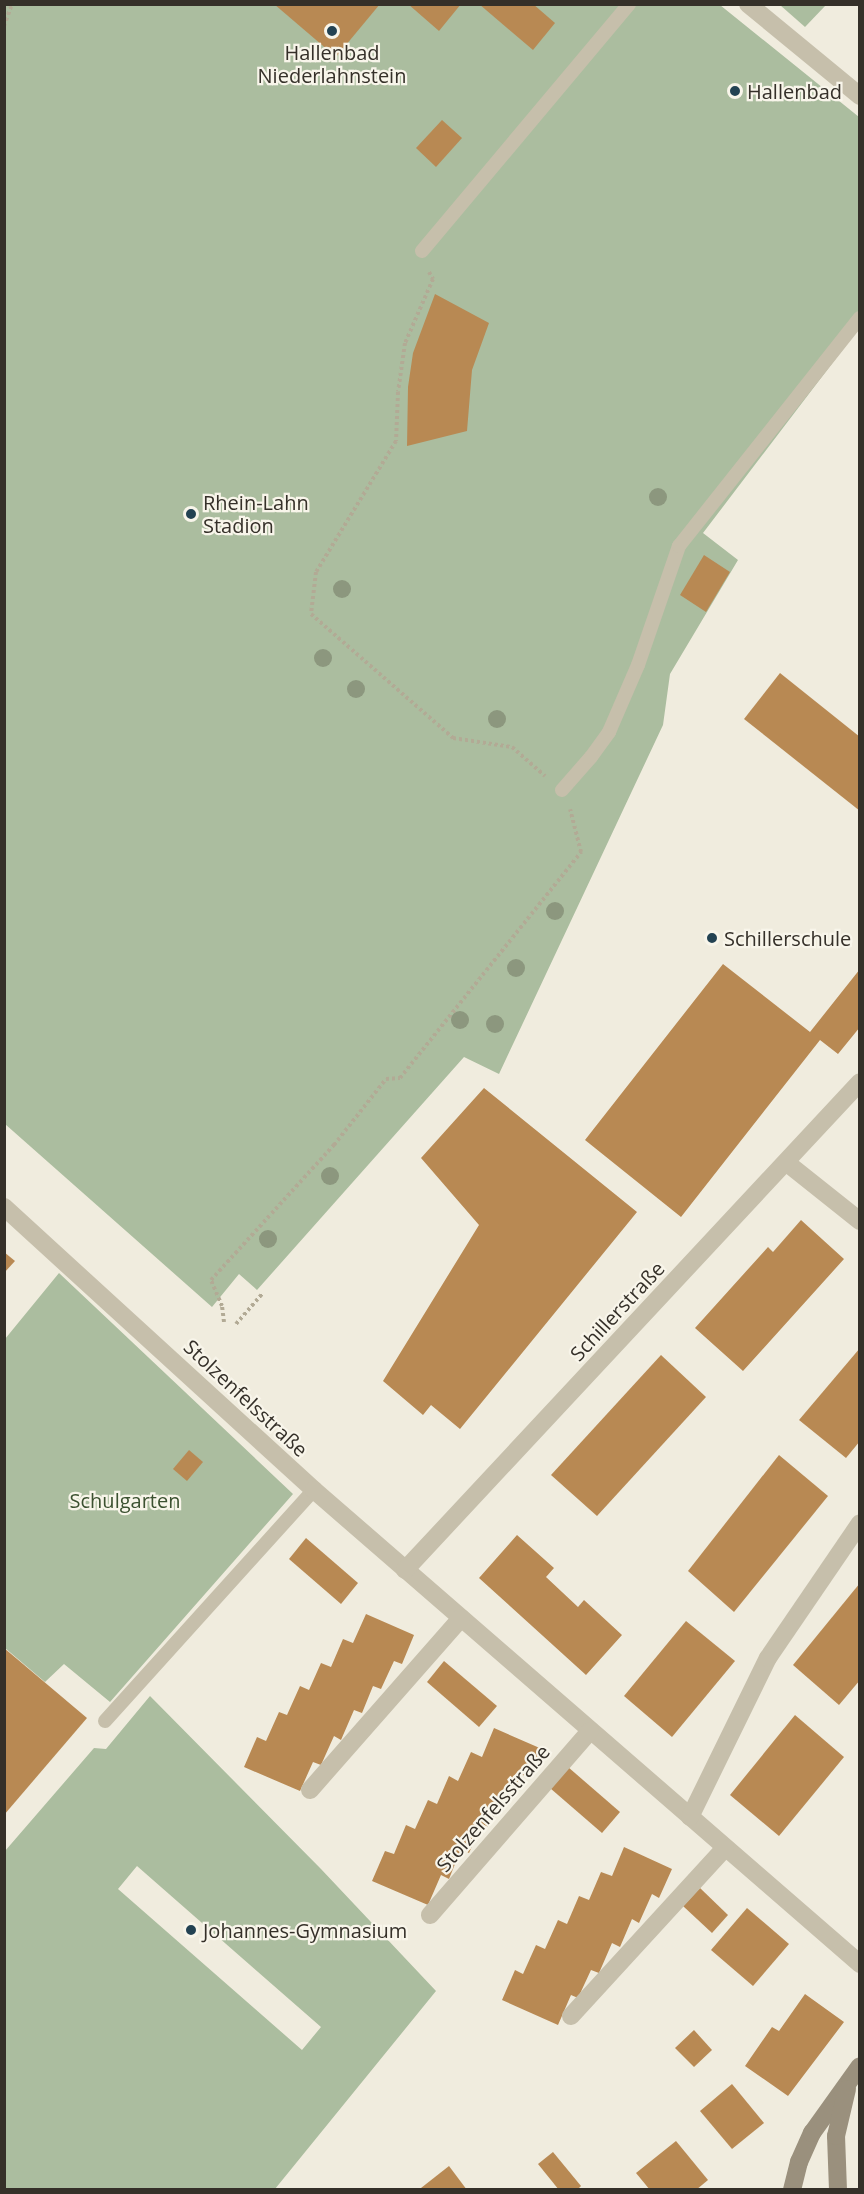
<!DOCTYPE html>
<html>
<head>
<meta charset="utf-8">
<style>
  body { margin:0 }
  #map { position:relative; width:864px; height:2194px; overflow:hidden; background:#f0ecde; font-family:"Open Sans",sans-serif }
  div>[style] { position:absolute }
  .green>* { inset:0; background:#abbd9f }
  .building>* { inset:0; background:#b88953 }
  .path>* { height:4px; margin-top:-2px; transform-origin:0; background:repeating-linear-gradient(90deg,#b2aa95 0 3px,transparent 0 6px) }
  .lane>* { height:14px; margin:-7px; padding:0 7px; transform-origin:7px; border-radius:7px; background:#c6bfab }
  .street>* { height:18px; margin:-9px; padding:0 9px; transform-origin:9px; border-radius:9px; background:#c6bfab }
  .secondary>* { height:18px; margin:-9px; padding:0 9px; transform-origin:9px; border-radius:9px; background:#9a907d }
  .trees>* { width:18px; height:18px; margin:-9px; border-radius:50%; background:#8c977e }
  .dots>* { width:16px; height:16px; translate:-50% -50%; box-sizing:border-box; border:3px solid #f8f5ea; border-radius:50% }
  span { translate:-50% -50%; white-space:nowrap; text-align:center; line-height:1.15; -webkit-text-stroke:4.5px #f8f5ea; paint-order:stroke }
  .poi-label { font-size:20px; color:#353029 }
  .left { translate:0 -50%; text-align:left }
  .street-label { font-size:20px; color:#353029 }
  .park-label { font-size:20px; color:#3b5130 }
  .frame { position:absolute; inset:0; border:6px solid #353029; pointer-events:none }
</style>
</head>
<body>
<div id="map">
  <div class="green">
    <i style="clip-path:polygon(5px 5px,720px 5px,859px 117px,859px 328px,703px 533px,738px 560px,670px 674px,663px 725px,499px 1074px,464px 1057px,257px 1290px,239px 1274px,212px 1307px,5px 1124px)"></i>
    <i style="clip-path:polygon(780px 5px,826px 5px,805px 27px)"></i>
    <i style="clip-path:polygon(59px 1273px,293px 1494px,110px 1702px,64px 1664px,45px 1682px,5px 1648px,5px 1339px)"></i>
    <i style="clip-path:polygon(evenodd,150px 1696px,321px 1869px,436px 1991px,275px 2189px,5px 2189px,5px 1851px,94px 1748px,106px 1749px,150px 1696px,137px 1866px,321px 2027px,302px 2050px,118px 1889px,137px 1866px)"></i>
  </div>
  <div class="building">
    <i style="clip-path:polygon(274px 4px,380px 4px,336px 57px)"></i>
    <i style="clip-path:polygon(408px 4px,461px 4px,439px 31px)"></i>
    <i style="clip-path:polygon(479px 4px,533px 4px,555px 23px,533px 50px)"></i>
    <i style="clip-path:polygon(442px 120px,462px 138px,436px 167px,416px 148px)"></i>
    <i style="clip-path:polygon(435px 294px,489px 323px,472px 370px,467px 431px,407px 446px,408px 387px,413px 353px)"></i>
    <i style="clip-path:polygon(704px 555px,730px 572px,706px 612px,680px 595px)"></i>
    <i style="clip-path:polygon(780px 673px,860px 737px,860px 811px,744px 719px)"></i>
    <i style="clip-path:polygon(723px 964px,810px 1032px,860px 969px,860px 1027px,838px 1054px,820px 1040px,681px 1217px,585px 1140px)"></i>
    <i style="clip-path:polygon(484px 1088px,637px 1212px,460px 1429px,431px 1405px,423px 1415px,383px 1381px,479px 1225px,421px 1158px)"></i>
    <i style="clip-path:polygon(801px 1220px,844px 1259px,743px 1371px,695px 1328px,768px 1247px,773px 1252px)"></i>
    <i style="clip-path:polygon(4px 1252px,15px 1261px,4px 1273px)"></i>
    <i style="clip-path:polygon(860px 1348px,860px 1441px,846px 1458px,799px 1420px)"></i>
    <i style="clip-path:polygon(661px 1355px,706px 1397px,597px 1516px,551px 1475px)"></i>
    <i style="clip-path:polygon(189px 1450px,203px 1462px,187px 1481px,173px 1469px)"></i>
    <i style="clip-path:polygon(779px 1455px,828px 1496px,734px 1612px,688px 1571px)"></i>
    <i style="clip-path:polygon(517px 1535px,554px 1568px,546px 1577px,578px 1607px,584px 1600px,622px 1635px,586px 1675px,479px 1578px)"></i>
    <i style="clip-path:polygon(306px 1538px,358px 1583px,341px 1604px,289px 1559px)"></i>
    <i style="clip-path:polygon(860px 1583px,860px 1680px,839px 1705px,793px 1665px)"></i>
    <i style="clip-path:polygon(366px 1614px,414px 1635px,402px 1664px,394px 1661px,381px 1689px,373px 1686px,362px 1713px,354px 1710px,341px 1740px,334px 1736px,321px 1765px,313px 1762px,300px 1791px,244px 1767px,257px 1737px,266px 1741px,279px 1712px,287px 1715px,300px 1686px,309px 1690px,321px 1663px,331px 1667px,343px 1639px,353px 1643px)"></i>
    <i style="clip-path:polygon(686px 1621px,735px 1661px,672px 1737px,624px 1696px)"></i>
    <i style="clip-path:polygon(4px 1648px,87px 1718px,4px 1815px)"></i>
    <i style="clip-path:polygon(444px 1661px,497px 1706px,479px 1727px,427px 1682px)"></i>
    <i style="clip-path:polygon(795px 1715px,844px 1757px,779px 1836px,730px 1795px)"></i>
    <i style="clip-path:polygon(494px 1728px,542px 1749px,529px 1778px,521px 1774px,509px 1803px,501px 1800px,489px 1827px,482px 1824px,469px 1853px,461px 1849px,449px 1879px,441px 1875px,428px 1905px,372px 1881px,385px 1851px,394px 1854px,406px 1825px,415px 1829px,428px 1800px,437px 1804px,449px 1776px,458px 1781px,471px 1752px,482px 1757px)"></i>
    <i style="clip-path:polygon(568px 1767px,620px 1812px,602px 1833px,550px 1788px)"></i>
    <i style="clip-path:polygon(624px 1847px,672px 1869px,659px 1898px,652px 1894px,639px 1923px,632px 1919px,620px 1947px,612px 1943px,599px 1973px,591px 1970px,578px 1998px,571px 1995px,558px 2025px,502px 2000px,515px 1970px,523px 1974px,536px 1945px,545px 1949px,558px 1920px,567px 1924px,579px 1896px,589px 1900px,601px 1872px,612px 1876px)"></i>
    <i style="clip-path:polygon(700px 1888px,728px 1915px,712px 1933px,683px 1906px)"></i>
    <i style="clip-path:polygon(747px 1908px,789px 1944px,753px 1986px,711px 1950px)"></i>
    <i style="clip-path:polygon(805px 1994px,844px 2022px,788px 2096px,745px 2066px,772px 2027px,779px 2031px)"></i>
    <i style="clip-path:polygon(694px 2030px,712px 2050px,694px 2067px,675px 2048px)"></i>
    <i style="clip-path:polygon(732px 2084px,764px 2123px,732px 2149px,700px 2111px)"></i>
    <i style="clip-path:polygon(676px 2141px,708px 2180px,696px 2190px,650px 2190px,636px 2173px)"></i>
    <i style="clip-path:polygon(553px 2152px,581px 2186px,577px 2190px,559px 2190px,538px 2164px)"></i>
    <i style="clip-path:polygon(449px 2166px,467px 2190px,422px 2190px,421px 2188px)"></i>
  </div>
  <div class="path">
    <i style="left:4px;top:26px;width:23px;rotate:-70deg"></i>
    <i style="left:429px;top:272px;width:8px;rotate:60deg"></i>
    <i style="left:433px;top:279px;width:70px;rotate:113.6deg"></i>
    <i style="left:405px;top:343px;width:49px;rotate:98.1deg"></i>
    <i style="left:398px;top:392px;width:49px;rotate:92.3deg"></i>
    <i style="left:396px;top:441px;width:153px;rotate:121.4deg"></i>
    <i style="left:316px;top:572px;width:42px;rotate:96.8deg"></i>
    <i style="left:311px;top:614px;width:189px;rotate:41.1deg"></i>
    <i style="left:453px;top:738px;width:60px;rotate:8.7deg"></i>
    <i style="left:512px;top:747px;width:44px;rotate:41.3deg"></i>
    <i style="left:224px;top:1322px;width:16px;rotate:-97deg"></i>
    <i style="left:222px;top:1306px;width:28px;rotate:-113deg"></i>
    <i style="left:211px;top:1280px;width:183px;rotate:-47.7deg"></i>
    <i style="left:334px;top:1145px;width:84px;rotate:-51.8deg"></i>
    <i style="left:386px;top:1079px;width:14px;rotate:-4deg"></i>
    <i style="left:400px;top:1078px;width:290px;rotate:-51.3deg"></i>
    <i style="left:581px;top:852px;width:44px;rotate:-104.3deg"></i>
    <i style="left:236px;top:1324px;width:40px;rotate:-49deg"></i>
  </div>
  <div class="lane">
    <i style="left:422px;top:251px;width:322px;rotate:-50deg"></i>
    <i style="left:562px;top:790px;width:44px;rotate:-48.7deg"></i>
    <i style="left:591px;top:757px;width:31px;rotate:-54deg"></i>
    <i style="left:609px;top:732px;width:73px;rotate:-66.6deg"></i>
    <i style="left:638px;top:665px;width:126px;rotate:-71deg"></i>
    <i style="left:679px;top:546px;width:291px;rotate:-51.6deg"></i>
    <i style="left:105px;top:1721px;width:312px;rotate:-47.9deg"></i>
  </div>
  <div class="street">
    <i style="left:748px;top:4px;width:145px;rotate:39.4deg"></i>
    <i style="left:787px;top:1163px;width:93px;rotate:38.5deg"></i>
    <i style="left:4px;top:1207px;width:420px;rotate:42.4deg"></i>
    <i style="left:314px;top:1490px;width:723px;rotate:40.96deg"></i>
    <i style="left:405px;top:1570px;width:667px;rotate:-47deg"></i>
    <i style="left:310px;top:1790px;width:229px;rotate:-48.7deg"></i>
    <i style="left:690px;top:1817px;width:177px;rotate:-63.9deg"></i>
    <i style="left:768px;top:1658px;width:163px;rotate:-55.7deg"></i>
    <i style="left:430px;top:1915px;width:244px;rotate:-49deg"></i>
    <i style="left:571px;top:2016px;width:228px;rotate:-47.5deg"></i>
  </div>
  <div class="secondary">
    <i style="left:792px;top:2190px;width:29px;rotate:-76deg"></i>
    <i style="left:799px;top:2162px;width:32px;rotate:-66deg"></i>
    <i style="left:812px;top:2133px;width:82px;rotate:-54.4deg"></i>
    <i style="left:838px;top:2190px;width:54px;rotate:-92.1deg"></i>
    <i style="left:836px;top:2136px;width:48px;rotate:-76.8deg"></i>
  </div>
  <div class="trees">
    <i style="left:658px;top:497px"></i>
    <i style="left:342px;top:589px"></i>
    <i style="left:323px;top:658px"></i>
    <i style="left:356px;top:689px"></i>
    <i style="left:497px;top:719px"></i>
    <i style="left:555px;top:911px"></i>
    <i style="left:516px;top:968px"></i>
    <i style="left:460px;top:1020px"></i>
    <i style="left:495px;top:1024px"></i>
    <i style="left:330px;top:1176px"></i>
    <i style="left:268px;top:1239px"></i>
  </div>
  <div class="dots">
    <i style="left:332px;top:31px;background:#234252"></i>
    <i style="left:735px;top:91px;background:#234252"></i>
    <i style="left:191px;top:514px;background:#234252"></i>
    <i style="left:712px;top:938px;background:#234252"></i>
    <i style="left:191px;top:1930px;background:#234252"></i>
  </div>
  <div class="poi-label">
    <span style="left:332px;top:64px">Hallenbad<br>Niederlahnstein</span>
    <span class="left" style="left:747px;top:91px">Hallenbad</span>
    <span class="left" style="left:203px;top:514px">Rhein-Lahn<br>Stadion</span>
    <span class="left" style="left:724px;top:938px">Schillerschule</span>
    <span class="left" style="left:203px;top:1930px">Johannes-Gymnasium</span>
  </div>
  <div class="street-label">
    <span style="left:617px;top:1311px;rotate:-47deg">Schillerstraße</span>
    <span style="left:246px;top:1398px;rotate:43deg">Stolzenfelsstraße</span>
    <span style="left:493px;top:1808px;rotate:-49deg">Stolzenfelsstraße</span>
  </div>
  <div class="park-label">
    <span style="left:125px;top:1500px">Schulgarten</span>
  </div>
  <div class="frame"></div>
</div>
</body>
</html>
